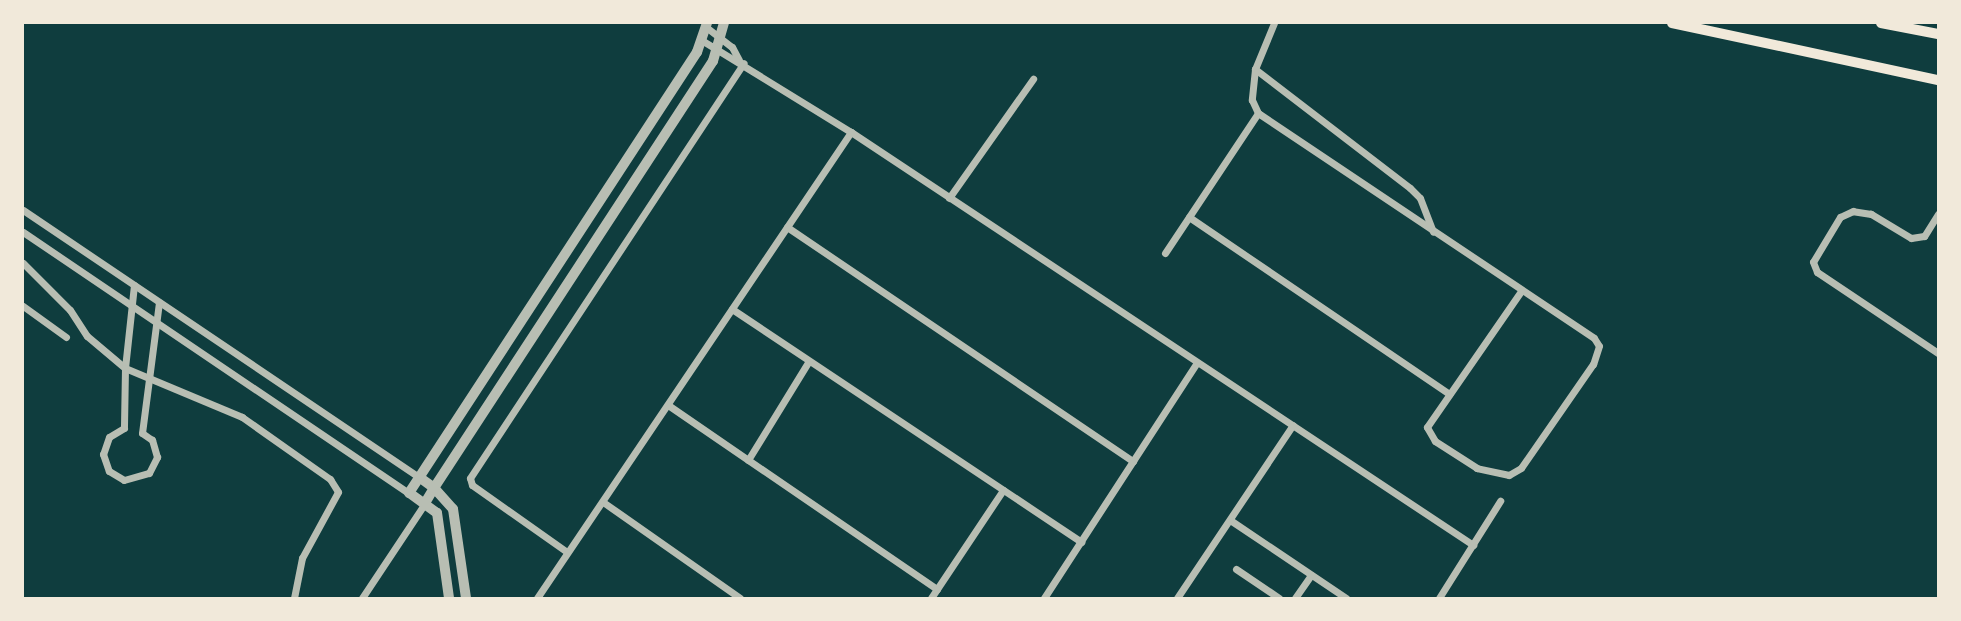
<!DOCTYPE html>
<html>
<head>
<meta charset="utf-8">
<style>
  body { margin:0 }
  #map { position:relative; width:1961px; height:621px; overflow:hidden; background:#0f3d3e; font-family:Bitter,serif }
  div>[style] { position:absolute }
  .minor>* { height:7px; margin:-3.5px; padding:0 3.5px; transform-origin:3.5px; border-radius:3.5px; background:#b8beb3 }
  .tertiary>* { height:10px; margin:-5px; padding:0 5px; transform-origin:5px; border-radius:5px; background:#b8beb3 }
  .secondary>* { height:10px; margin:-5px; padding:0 5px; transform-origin:5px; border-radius:5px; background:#f1e9da }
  span { translate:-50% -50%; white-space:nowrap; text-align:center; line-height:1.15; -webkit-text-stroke:7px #f1e9da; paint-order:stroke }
  .frame { position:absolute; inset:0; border:24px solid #f1e9da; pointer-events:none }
</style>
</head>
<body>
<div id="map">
  <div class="minor">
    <i style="left:1274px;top:23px;width:50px;rotate:112.4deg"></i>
    <i style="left:1255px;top:69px;width:195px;rotate:37.5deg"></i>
    <i style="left:1410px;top:188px;width:14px;rotate:45deg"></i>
    <i style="left:1420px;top:198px;width:36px;rotate:69deg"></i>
    <i style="left:706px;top:27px;width:33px;rotate:38deg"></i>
    <i style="left:732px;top:47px;width:15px;rotate:62deg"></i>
    <i style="left:703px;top:41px;width:174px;rotate:31.6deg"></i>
    <i style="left:851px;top:132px;width:747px;rotate:33.58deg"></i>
    <i style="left:1255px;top:69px;width:31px;rotate:96deg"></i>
    <i style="left:1252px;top:100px;width:14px;rotate:65deg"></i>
    <i style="left:1258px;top:113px;width:404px;rotate:33.8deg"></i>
    <i style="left:1594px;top:338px;width:9px;rotate:58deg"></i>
    <i style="left:1599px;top:346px;width:19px;rotate:108deg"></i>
    <i style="left:1593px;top:364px;width:126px;rotate:124.7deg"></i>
    <i style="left:1521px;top:468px;width:14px;rotate:150deg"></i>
    <i style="left:1509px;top:475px;width:33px;rotate:-168deg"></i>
    <i style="left:1477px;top:468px;width:50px;rotate:-147.3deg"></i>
    <i style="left:1435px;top:441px;width:16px;rotate:-120deg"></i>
    <i style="left:1427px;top:427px;width:165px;rotate:-55.3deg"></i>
    <i style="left:949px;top:198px;width:146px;rotate:-54.8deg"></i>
    <i style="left:23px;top:210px;width:478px;rotate:34deg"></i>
    <i style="left:1938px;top:214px;width:26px;rotate:122deg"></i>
    <i style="left:1924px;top:236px;width:13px;rotate:171deg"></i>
    <i style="left:1911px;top:238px;width:47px;rotate:-149deg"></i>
    <i style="left:1871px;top:214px;width:18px;rotate:-171deg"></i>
    <i style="left:1853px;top:211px;width:14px;rotate:155deg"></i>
    <i style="left:1840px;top:217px;width:52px;rotate:121deg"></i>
    <i style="left:1813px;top:262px;width:11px;rotate:68deg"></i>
    <i style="left:1817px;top:272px;width:146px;rotate:33.8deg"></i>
    <i style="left:1189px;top:217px;width:315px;rotate:34.2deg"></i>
    <i style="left:787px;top:227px;width:418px;rotate:34.1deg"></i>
    <i style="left:23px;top:232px;width:466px;rotate:34.1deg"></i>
    <i style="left:1165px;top:253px;width:168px;rotate:-56.4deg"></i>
    <i style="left:23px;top:263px;width:66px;rotate:45deg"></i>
    <i style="left:70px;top:310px;width:31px;rotate:57deg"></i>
    <i style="left:87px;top:336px;width:50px;rotate:40.1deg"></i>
    <i style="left:125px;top:368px;width:127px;rotate:22.7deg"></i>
    <i style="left:242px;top:417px;width:108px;rotate:35.2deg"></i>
    <i style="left:330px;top:479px;width:15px;rotate:58deg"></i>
    <i style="left:338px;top:492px;width:75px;rotate:118.6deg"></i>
    <i style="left:302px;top:558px;width:41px;rotate:101.3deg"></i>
    <i style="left:134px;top:285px;width:83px;rotate:96.2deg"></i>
    <i style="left:125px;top:368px;width:60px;rotate:91deg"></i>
    <i style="left:124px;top:428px;width:17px;rotate:149deg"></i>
    <i style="left:109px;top:437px;width:18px;rotate:109deg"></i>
    <i style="left:103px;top:454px;width:18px;rotate:71deg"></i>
    <i style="left:109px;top:471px;width:17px;rotate:31deg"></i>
    <i style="left:124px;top:480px;width:26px;rotate:-16deg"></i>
    <i style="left:149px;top:473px;width:18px;rotate:-63deg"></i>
    <i style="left:157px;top:457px;width:18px;rotate:-106deg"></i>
    <i style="left:152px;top:440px;width:12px;rotate:-145deg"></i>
    <i style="left:142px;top:433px;width:132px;rotate:-82.6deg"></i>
    <i style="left:23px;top:306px;width:53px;rotate:35.8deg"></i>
    <i style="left:732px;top:309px;width:420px;rotate:33.7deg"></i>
    <i style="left:668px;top:405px;width:326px;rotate:34.4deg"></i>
    <i style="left:748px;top:460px;width:116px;rotate:-58.4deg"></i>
    <i style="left:603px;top:502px;width:167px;rotate:35deg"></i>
    <i style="left:1230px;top:520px;width:140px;rotate:33.9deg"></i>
    <i style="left:567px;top:552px;width:116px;rotate:-144.8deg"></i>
    <i style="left:472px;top:485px;width:7px;rotate:-106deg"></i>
    <i style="left:470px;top:478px;width:497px;rotate:-56.6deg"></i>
    <i style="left:1236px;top:569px;width:52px;rotate:34deg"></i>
    <i style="left:362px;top:598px;width:114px;rotate:-56.4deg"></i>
    <i style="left:537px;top:598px;width:562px;rotate:-56.03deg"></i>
    <i style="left:931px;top:598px;width:130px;rotate:-56.3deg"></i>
    <i style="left:1044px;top:598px;width:281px;rotate:-57deg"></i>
    <i style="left:1177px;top:598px;width:208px;rotate:-56.2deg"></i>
    <i style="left:1295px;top:598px;width:28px;rotate:-55deg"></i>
    <i style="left:1439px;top:598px;width:115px;rotate:-57.8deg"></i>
  </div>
  <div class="tertiary">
    <i style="left:419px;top:477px;width:19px;rotate:36deg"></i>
    <i style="left:434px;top:488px;width:17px;rotate:121deg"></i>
    <i style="left:449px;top:598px;width:86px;rotate:-98deg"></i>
    <i style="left:437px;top:513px;width:34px;rotate:-144deg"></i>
    <i style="left:409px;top:493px;width:527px;rotate:-56.85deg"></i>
    <i style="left:697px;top:52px;width:31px;rotate:-71deg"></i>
    <i style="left:466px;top:598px;width:90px;rotate:-98.3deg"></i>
    <i style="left:453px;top:509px;width:28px;rotate:-132deg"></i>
    <i style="left:434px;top:488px;width:510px;rotate:-56.84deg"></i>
    <i style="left:713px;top:61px;width:40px;rotate:-74deg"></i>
  </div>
  <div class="secondary">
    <i style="left:1672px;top:23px;width:272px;rotate:12.1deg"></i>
    <i style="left:1881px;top:23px;width:58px;rotate:10.9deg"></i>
  </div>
  <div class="frame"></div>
</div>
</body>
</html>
